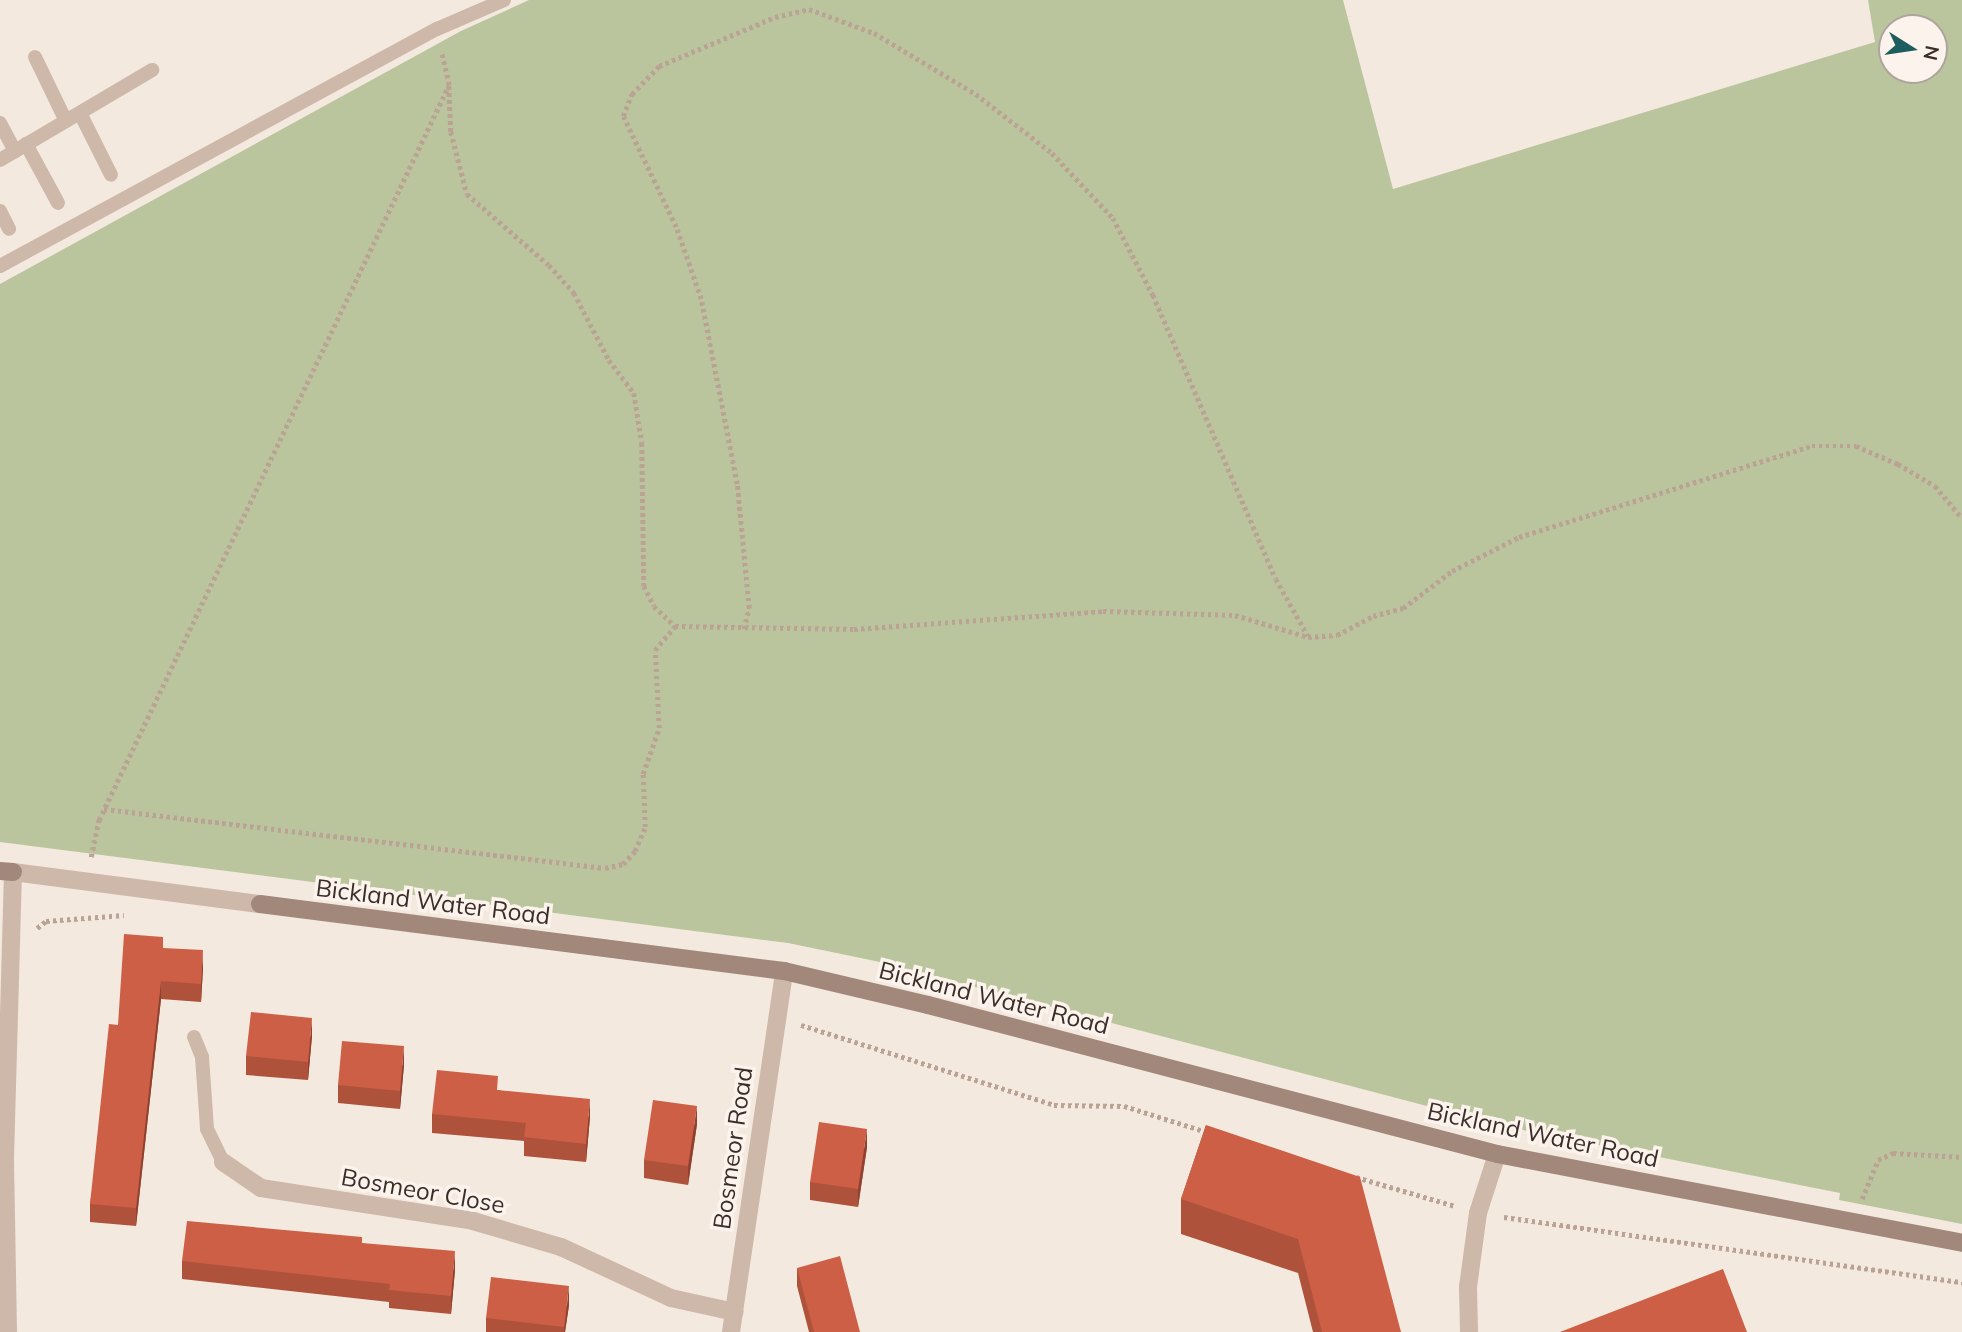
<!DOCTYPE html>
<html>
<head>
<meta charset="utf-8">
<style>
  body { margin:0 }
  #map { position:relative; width:1962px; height:1332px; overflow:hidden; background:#f4e9df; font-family:Mulish,sans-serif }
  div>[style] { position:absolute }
  .green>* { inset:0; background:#bac59e }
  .path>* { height:4.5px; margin-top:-2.25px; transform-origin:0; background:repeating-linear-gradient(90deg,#baa294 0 3.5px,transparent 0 7px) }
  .lane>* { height:14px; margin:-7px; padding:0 7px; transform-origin:7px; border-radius:7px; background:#ceb8aa }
  .street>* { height:18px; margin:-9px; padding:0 9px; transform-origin:9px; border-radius:9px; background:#ceb8aa }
  .secondary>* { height:18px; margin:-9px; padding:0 9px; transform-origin:9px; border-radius:9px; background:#a2877b }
  .wall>* { inset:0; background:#af523b }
  .shaded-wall>* { inset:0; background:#8f4230 }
  .building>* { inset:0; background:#cc5f45 }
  span { translate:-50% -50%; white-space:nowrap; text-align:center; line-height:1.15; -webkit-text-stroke:7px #fbf3ec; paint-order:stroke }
  .street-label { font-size:24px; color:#3b2e2a }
  .north { position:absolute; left:1878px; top:14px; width:70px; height:70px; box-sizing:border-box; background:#fbf3ec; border:2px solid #aea49e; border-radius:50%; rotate:102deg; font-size:19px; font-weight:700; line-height:28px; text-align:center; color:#3b2e2a }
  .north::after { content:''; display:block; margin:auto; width:24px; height:32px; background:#1c5e5f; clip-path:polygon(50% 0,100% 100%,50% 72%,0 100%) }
</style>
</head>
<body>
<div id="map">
  <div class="green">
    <i style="clip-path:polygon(evenodd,529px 0,1343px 0,1393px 189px,1875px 42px,1868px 0,1962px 0,1962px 1224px,1839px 1200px,1840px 1193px,1503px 1126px,880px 962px,788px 943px,0 842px,0 284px,461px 31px,529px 0,1892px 28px,1934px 28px,1934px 70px,1892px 70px,1892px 28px)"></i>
  </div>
  <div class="path">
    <i style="left:449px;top:86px;width:46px;rotate:87.5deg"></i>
    <i style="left:451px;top:132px;width:64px;rotate:75.5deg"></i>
    <i style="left:467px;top:194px;width:108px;rotate:40.9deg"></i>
    <i style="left:549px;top:265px;width:38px;rotate:48deg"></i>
    <i style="left:574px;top:293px;width:76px;rotate:62.4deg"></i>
    <i style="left:609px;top:360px;width:41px;rotate:52.9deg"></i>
    <i style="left:634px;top:393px;width:51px;rotate:80.9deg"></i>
    <i style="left:642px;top:443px;width:143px;rotate:89.2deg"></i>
    <i style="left:644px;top:586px;width:22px;rotate:63deg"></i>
    <i style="left:654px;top:606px;width:29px;rotate:44deg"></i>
    <i style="left:744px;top:629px;width:22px;rotate:-77deg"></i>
    <i style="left:749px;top:608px;width:125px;rotate:-95.5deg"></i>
    <i style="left:737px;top:484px;width:188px;rotate:-101deg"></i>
    <i style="left:701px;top:299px;width:76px;rotate:-109.1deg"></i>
    <i style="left:676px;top:227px;width:123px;rotate:-115.5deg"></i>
    <i style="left:623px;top:116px;width:24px;rotate:-68deg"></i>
    <i style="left:632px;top:94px;width:39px;rotate:-46deg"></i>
    <i style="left:659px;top:66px;width:126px;rotate:-22.9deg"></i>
    <i style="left:775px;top:17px;width:35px;rotate:-13deg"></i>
    <i style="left:809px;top:9px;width:69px;rotate:20.3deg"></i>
    <i style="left:874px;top:33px;width:119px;rotate:30.9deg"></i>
    <i style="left:976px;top:94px;width:96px;rotate:37.8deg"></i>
    <i style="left:1052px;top:153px;width:89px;rotate:46.8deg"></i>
    <i style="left:1113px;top:218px;width:87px;rotate:62.5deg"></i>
    <i style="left:1153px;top:295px;width:309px;rotate:66.6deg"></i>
    <i style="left:1276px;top:579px;width:65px;rotate:60.7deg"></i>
    <i style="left:104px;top:809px;width:504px;rotate:6.72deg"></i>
    <i style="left:605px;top:868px;width:18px;rotate:-13deg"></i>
    <i style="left:623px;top:864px;width:18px;rotate:-47deg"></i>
    <i style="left:635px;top:851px;width:26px;rotate:-67deg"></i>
    <i style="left:645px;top:827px;width:53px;rotate:-92.2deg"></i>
    <i style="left:643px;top:774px;width:49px;rotate:-70.8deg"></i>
    <i style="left:659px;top:728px;width:78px;rotate:-92.9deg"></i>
    <i style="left:655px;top:650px;width:31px;rotate:-50deg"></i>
    <i style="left:675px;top:626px;width:179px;rotate:1deg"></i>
    <i style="left:854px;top:629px;width:250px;rotate:-4.1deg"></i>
    <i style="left:1103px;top:611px;width:132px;rotate:1.7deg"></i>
    <i style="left:1235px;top:615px;width:76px;rotate:16.8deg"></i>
    <i style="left:1308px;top:637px;width:29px;rotate:-4deg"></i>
    <i style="left:1337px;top:635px;width:41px;rotate:-27.8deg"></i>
    <i style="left:1373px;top:616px;width:31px;rotate:-15deg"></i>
    <i style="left:1403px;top:608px;width:61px;rotate:-37.1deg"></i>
    <i style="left:1452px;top:571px;width:75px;rotate:-26.9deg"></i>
    <i style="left:1519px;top:537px;width:307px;rotate:-17.3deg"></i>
    <i style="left:1812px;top:446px;width:44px"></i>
    <i style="left:1856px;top:446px;width:46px;rotate:23.2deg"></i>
    <i style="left:1898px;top:464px;width:43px;rotate:30.7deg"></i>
    <i style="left:1935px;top:486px;width:42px;rotate:49.8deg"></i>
    <i style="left:91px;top:857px;width:38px;rotate:-78deg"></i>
    <i style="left:99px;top:820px;width:814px;rotate:-64.54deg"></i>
    <i style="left:449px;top:85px;width:32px;rotate:-103deg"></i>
    <i style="left:37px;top:928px;width:11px;rotate:-38deg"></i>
    <i style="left:46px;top:921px;width:78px;rotate:-4.4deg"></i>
    <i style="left:801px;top:1025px;width:265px;rotate:17.5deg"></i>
    <i style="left:1054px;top:1105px;width:70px;rotate:0.8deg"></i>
    <i style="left:1124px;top:1106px;width:90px;rotate:17.4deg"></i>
    <i style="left:1356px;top:1177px;width:103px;rotate:16.3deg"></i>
    <i style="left:1862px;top:1199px;width:42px;rotate:-67.7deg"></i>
    <i style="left:1878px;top:1160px;width:17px;rotate:-25deg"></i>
    <i style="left:1893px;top:1153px;width:69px;rotate:3.3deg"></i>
    <i style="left:1504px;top:1217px;width:463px;rotate:8.1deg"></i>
  </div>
  <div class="lane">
    <i style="left:35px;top:57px;width:71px;rotate:64.2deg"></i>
    <i style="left:80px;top:113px;width:69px;rotate:63.4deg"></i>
    <i style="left:0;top:123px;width:32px;rotate:62deg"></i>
    <i style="left:26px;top:144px;width:67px;rotate:61.5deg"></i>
    <i style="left:0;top:160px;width:177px;rotate:-30.6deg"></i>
    <i style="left:0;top:211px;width:20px;rotate:63deg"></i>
    <i style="left:0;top:266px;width:497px;rotate:-28.5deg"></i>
    <i style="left:437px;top:29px;width:73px;rotate:-23.4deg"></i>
    <i style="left:194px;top:1037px;width:22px;rotate:68deg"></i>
    <i style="left:202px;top:1057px;width:72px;rotate:86deg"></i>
    <i style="left:207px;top:1129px;width:37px;rotate:64deg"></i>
  </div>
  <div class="street">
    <i style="left:223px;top:1162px;width:46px;rotate:34.4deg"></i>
    <i style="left:261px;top:1188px;width:215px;rotate:8.8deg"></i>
    <i style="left:473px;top:1221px;width:92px;rotate:16.5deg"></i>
    <i style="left:561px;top:1247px;width:121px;rotate:24.9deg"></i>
    <i style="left:671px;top:1298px;width:65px;rotate:12.5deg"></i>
    <i style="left:8px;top:1332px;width:174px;rotate:-91deg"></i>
    <i style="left:5px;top:1158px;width:286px;rotate:-88.4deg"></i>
    <i style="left:13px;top:872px;width:249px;rotate:7.4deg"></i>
    <i style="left:731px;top:1332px;width:365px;rotate:-81.6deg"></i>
    <i style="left:1469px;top:1332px;width:45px;rotate:-91.3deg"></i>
    <i style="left:1468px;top:1287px;width:75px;rotate:-82.3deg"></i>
    <i style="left:1478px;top:1213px;width:62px;rotate:-72.1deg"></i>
  </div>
  <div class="secondary">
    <i style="left:0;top:871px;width:13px;rotate:4deg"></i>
    <i style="left:260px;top:904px;width:528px;rotate:7.29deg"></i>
    <i style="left:784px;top:971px;width:148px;rotate:13.3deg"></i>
    <i style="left:928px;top:1005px;width:588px;rotate:14.67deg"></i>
    <i style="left:1497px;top:1154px;width:473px;rotate:10.8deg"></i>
  </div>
  <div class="wall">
    <i style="clip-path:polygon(163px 948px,203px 968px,201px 1002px,161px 999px,136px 1226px,90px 1222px,90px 1204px,118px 1025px)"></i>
    <i style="clip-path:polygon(312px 1036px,308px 1080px,246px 1075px,246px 1056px)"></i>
    <i style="clip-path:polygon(404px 1065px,400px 1109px,338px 1103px,338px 1085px)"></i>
    <i style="clip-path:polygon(498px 1090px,590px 1117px,586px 1162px,524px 1156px,524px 1141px,432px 1133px,432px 1114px)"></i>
    <i style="clip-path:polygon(697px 1124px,688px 1185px,644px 1178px,644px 1160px)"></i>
    <i style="clip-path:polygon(1206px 1125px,1401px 1332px,1313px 1332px,1298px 1273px,1181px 1234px,1181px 1199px)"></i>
    <i style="clip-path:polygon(867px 1147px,858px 1207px,810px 1200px,810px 1182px)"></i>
    <i style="clip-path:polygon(362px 1243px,455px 1270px,451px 1314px,389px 1308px,389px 1302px,182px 1279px,182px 1261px)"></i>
    <i style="clip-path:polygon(797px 1268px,860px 1332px,809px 1332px,797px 1286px)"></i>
    <i style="clip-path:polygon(569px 1305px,565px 1332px,486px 1332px,486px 1318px)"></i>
  </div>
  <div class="shaded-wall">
    <i style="clip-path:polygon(203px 950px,203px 968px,201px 1002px,201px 984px)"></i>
    <i style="clip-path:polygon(161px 981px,161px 999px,136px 1226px,136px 1208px)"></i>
    <i style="clip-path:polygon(312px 1018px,312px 1036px,308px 1080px,308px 1062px)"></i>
    <i style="clip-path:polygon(404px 1046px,404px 1065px,400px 1109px,400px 1091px)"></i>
    <i style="clip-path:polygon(590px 1099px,590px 1117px,586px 1162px,586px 1144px)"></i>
    <i style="clip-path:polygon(697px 1106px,697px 1124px,688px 1185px,688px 1166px)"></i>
    <i style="clip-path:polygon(867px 1129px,867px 1147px,858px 1207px,858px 1189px)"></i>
    <i style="clip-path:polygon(455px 1251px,455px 1270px,451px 1314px,451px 1296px)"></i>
    <i style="clip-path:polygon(569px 1286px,569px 1305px,565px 1332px,564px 1332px)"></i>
  </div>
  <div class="building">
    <i style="clip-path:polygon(124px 934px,163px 937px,163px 948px,203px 950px,201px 984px,161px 981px,136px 1208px,90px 1204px,109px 1024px,118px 1025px)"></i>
    <i style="clip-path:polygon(251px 1012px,312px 1018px,308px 1062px,246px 1056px)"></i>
    <i style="clip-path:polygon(342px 1041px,404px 1046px,400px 1091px,338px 1085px)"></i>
    <i style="clip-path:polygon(437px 1070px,498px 1076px,497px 1090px,590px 1099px,586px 1144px,524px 1137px,526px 1123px,432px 1114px)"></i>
    <i style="clip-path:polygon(653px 1100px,697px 1106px,688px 1166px,644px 1160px)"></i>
    <i style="clip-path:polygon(819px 1122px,867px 1129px,858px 1189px,810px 1182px)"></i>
    <i style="clip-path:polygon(1206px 1125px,1360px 1177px,1401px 1332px,1322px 1332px,1298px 1239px,1181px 1199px)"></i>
    <i style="clip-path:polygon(187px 1221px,362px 1237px,362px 1243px,455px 1251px,451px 1296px,389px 1290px,390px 1284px,182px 1261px)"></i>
    <i style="clip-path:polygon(840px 1256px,860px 1332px,814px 1332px,797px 1268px)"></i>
    <i style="clip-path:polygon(1723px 1269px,1747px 1332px,1560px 1332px)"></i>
    <i style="clip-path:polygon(491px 1277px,569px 1286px,564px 1327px,486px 1318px)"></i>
  </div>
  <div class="street-label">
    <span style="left:433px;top:902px;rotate:7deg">Bickland Water Road</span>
    <span style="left:994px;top:998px;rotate:14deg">Bickland Water Road</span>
    <span style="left:1543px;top:1135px;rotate:12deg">Bickland Water Road</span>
    <span style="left:733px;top:1148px;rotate:-82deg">Bosmeor Road</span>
    <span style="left:423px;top:1191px;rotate:10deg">Bosmeor Close</span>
  </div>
  <div class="north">N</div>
</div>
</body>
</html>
